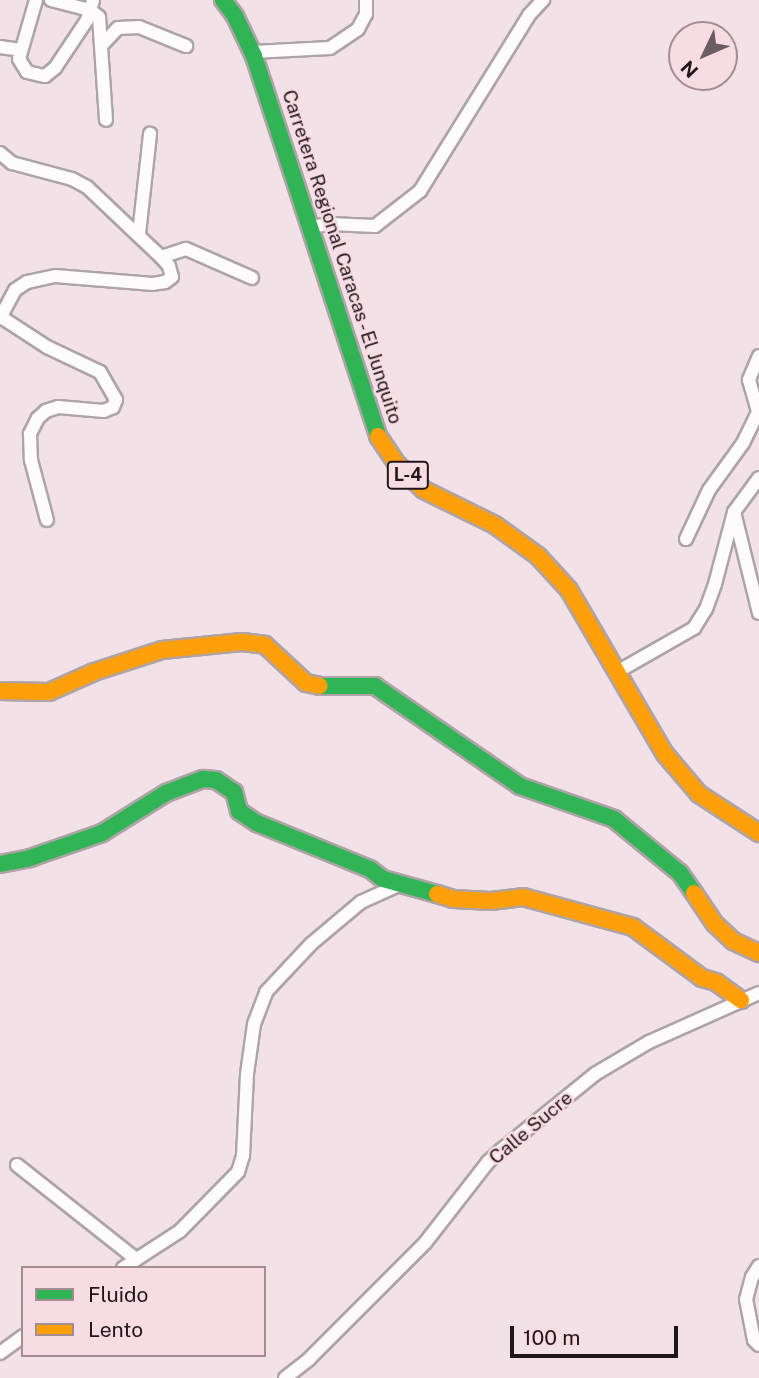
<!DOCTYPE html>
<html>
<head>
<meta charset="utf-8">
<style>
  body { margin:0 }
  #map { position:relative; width:759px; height:1378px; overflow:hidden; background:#f2e2e7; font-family:"Public Sans",sans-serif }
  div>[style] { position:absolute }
  .roads { filter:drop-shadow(2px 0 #aea3a6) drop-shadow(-2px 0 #aea3a6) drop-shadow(0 2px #aea3a6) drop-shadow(0 -2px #aea3a6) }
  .street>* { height:12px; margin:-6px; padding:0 6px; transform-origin:6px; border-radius:6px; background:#fdfbfb }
  .fast>* { height:16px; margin:-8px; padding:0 8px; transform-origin:8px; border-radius:8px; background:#30b455 }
  .slow>* { height:16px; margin:-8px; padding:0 8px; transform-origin:8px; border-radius:8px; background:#ff9f0a }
  span { translate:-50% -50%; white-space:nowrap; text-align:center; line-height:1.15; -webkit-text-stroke:5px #f8dce4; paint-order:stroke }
  .shield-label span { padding:2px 5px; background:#f8dce4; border:2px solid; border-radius:5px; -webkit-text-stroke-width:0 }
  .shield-label { font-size:18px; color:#21171a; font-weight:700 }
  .street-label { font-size:19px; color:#21171a }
  .legend { position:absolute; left:21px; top:1266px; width:245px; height:91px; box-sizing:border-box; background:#f8dce4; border:2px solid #a28d93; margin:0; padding:9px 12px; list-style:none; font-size:21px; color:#21171a }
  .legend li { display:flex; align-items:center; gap:14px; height:35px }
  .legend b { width:35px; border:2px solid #a28d93 }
  .north { position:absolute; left:668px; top:21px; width:70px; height:70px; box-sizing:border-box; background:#f8dce4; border:2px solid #a28d93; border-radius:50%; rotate:226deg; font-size:19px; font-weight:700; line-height:28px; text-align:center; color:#21171a }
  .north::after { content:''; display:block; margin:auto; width:24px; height:32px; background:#6a5e62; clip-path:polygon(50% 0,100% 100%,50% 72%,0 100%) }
  .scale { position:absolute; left:510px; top:1326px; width:168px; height:32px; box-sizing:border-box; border:4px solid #21171a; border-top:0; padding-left:9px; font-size:21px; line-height:24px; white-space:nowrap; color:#21171a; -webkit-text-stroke:5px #f8dce4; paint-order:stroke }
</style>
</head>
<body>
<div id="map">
  <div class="roads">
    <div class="street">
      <i style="left:36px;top:0;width:61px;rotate:106.1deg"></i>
      <i style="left:19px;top:59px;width:15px;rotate:58deg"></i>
      <i style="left:27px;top:72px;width:18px;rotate:13deg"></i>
      <i style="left:45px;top:76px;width:13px;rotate:-39deg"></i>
      <i style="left:55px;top:68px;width:58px;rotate:-56.3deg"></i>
      <i style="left:87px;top:20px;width:21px;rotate:-73deg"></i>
      <i style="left:51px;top:0;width:40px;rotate:14.4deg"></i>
      <i style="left:90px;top:10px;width:11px;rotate:38deg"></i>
      <i style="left:99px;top:17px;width:103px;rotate:86.1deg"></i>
      <i style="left:103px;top:44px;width:22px;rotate:-47deg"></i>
      <i style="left:118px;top:28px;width:21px;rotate:-3deg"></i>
      <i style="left:139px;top:27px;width:51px;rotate:22deg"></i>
      <i style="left:0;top:47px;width:21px;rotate:8deg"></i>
      <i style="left:253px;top:52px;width:77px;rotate:-3deg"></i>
      <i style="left:330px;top:48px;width:34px;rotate:-34deg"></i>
      <i style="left:358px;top:29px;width:17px;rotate:-62deg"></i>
      <i style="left:366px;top:14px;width:14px;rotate:-90deg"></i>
      <i style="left:0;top:153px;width:16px;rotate:40deg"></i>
      <i style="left:12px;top:163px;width:62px;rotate:14.9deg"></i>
      <i style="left:72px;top:179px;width:17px;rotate:28deg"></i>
      <i style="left:87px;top:187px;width:102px;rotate:43.4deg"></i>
      <i style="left:161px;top:257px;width:12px;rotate:48deg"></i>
      <i style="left:169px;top:266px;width:11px;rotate:75deg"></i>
      <i style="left:172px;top:277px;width:9px;rotate:144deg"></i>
      <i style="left:165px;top:282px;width:12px;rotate:171deg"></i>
      <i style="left:153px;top:284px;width:98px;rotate:-175.3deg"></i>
      <i style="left:55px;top:276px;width:29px;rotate:168deg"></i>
      <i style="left:27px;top:282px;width:14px;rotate:146deg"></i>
      <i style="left:15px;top:290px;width:32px;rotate:118deg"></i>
      <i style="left:309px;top:227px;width:21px;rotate:-8deg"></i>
      <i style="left:330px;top:224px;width:45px;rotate:2.5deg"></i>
      <i style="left:375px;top:226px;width:57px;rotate:-37.9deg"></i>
      <i style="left:420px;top:191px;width:207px;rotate:-58.2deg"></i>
      <i style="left:529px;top:15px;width:21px;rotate:-47deg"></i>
      <i style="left:139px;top:234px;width:101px;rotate:-83.7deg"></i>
      <i style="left:161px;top:257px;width:26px;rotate:-18deg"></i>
      <i style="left:186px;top:249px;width:72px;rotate:23.7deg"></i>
      <i style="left:1px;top:317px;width:55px;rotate:33.1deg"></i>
      <i style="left:47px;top:347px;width:59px;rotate:25.3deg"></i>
      <i style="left:100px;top:372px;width:32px;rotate:60deg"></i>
      <i style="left:116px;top:400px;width:8px;rotate:113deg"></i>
      <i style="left:113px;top:407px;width:10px;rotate:156deg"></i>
      <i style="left:104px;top:411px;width:46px;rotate:-175deg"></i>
      <i style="left:58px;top:407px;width:13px;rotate:162deg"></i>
      <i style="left:46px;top:411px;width:11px;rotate:139deg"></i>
      <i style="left:38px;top:418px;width:18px;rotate:117deg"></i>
      <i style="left:30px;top:434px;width:26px;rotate:88deg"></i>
      <i style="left:31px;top:460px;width:62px;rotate:75.1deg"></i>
      <i style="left:759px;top:356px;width:26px;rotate:113deg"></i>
      <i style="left:749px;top:380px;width:35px;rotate:74deg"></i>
      <i style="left:734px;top:512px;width:104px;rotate:76.1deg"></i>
      <i style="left:686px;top:539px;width:54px;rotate:-64.9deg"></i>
      <i style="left:709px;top:490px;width:58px;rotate:-54.1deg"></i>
      <i style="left:743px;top:443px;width:34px;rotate:-64deg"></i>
      <i style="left:617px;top:672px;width:89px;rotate:-29.7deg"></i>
      <i style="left:694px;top:628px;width:22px;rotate:-58deg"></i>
      <i style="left:706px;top:609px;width:27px;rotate:-70deg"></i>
      <i style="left:715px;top:584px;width:74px;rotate:-75.2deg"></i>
      <i style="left:734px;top:512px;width:42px;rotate:-53.7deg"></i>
      <i style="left:17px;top:1165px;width:152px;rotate:38.3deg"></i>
      <i style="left:759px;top:1266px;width:13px;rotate:122deg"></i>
      <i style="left:752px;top:1277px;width:23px;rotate:105deg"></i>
      <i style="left:746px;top:1299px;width:42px;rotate:79deg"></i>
      <i style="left:754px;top:1340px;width:7px;rotate:45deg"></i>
      <i style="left:123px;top:1268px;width:68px;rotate:-33deg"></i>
      <i style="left:180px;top:1231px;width:83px;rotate:-45.5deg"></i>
      <i style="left:238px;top:1172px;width:17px;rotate:-73deg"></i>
      <i style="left:243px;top:1156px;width:82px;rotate:-87.2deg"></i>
      <i style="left:247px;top:1074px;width:50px;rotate:-82deg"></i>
      <i style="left:254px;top:1024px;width:34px;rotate:-69deg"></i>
      <i style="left:266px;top:992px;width:66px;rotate:-46.8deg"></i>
      <i style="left:311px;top:944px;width:65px;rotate:-40deg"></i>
      <i style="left:361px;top:902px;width:42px;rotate:-24.1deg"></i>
      <i style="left:0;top:1353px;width:29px;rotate:-36deg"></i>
      <i style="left:285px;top:1378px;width:31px;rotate:-38deg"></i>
      <i style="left:309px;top:1359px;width:164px;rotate:-45deg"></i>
      <i style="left:425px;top:1243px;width:103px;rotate:-52.1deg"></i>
      <i style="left:488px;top:1162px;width:16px;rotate:-43deg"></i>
      <i style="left:500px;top:1151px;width:122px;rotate:-39deg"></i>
      <i style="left:595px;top:1074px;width:63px;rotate:-30.7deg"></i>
      <i style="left:649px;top:1042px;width:120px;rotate:-24deg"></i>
    </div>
    <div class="fast">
      <i style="left:223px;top:0;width:20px;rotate:53deg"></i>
      <i style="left:235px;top:16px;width:44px;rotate:64.6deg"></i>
      <i style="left:254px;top:56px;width:400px;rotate:71.9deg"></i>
      <i style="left:320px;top:686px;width:55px"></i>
      <i style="left:375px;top:686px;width:176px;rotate:34.6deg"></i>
      <i style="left:520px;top:786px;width:100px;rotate:19.3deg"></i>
      <i style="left:614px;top:819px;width:85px;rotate:39.3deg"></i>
      <i style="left:680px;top:873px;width:24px;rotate:55deg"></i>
      <i style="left:0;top:864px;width:31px;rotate:-11deg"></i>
      <i style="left:30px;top:858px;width:76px;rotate:-19.1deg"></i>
      <i style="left:102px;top:833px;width:75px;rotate:-32deg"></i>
      <i style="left:166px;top:793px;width:40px;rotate:-21deg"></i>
      <i style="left:203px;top:779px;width:13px;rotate:4deg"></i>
      <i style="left:216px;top:780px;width:22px;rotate:34deg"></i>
      <i style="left:234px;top:792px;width:20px;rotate:75deg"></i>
      <i style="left:239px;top:811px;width:22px;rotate:34deg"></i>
      <i style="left:257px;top:823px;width:122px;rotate:22.2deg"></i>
      <i style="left:370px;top:869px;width:16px;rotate:38deg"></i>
      <i style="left:383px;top:879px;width:56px;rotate:15.5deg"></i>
    </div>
    <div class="slow">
      <i style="left:378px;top:436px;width:34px;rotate:56deg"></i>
      <i style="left:397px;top:464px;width:37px;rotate:44deg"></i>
      <i style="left:424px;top:490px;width:79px;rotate:26.2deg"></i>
      <i style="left:495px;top:525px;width:53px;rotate:35.8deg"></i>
      <i style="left:538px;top:556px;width:46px;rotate:47.6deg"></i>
      <i style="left:569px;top:590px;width:190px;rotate:59.7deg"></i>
      <i style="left:665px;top:754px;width:52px;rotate:49.6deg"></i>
      <i style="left:699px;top:794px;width:72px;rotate:33deg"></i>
      <i style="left:0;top:691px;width:49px;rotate:1.2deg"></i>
      <i style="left:49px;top:692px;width:49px;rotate:-24deg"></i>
      <i style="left:94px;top:672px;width:71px;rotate:-17.9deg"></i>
      <i style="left:162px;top:650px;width:80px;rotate:-5.7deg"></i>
      <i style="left:242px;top:642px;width:23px;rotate:7deg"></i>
      <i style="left:265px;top:645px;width:56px;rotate:42.8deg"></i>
      <i style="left:306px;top:683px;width:14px;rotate:12deg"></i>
      <i style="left:694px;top:893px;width:37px;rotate:56deg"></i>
      <i style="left:715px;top:924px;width:25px;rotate:43deg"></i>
      <i style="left:733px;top:941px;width:29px;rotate:25deg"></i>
      <i style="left:437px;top:894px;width:17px;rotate:17deg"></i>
      <i style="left:453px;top:899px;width:38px;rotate:3deg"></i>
      <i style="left:491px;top:901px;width:32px;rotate:-7deg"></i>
      <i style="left:523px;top:897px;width:114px;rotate:15.3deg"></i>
      <i style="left:633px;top:927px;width:86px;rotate:36.5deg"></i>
      <i style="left:702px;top:978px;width:15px;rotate:16deg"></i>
      <i style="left:716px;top:982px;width:31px;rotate:36deg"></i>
    </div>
  </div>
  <div class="shield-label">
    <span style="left:408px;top:475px">L-4</span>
  </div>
  <div class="street-label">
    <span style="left:342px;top:257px;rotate:72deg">Carretera Regional Caracas - El Junquito</span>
    <span style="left:531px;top:1128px;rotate:-40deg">Calle Sucre</span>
  </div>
  <ul class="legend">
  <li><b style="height:9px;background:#30b455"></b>Fluido</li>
  <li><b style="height:9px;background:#ff9f0a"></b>Lento</li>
  </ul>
  <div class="north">N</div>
  <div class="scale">100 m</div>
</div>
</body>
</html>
